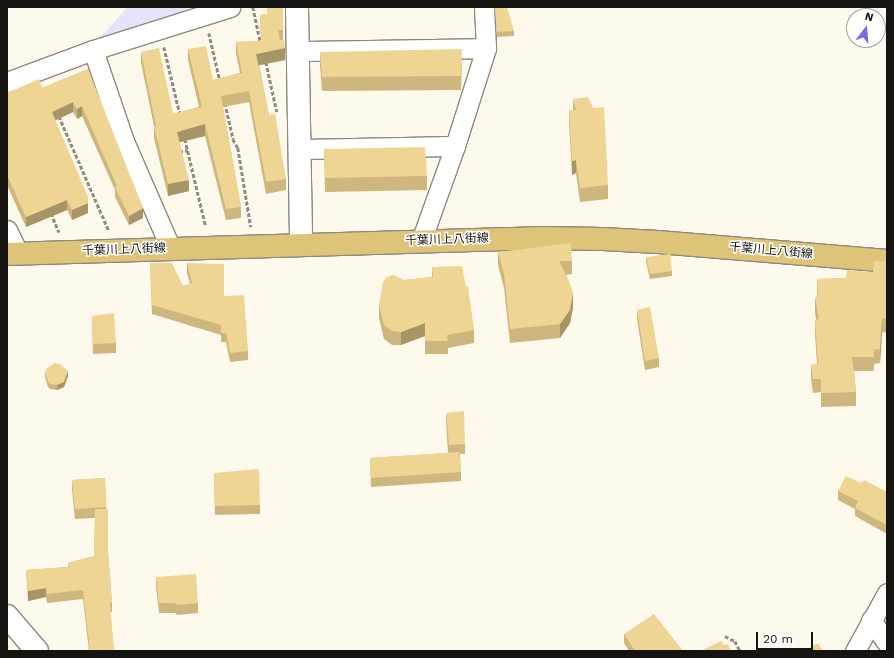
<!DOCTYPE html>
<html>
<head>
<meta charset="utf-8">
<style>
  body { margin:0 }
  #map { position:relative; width:894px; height:658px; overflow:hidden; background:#fef9ed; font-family:"Work Sans","Noto Sans JP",sans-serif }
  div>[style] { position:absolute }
  .green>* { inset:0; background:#e5e2fc }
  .path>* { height:2.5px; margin-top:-1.25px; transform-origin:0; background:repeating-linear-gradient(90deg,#8e8b83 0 4px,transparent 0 6px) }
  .roads { filter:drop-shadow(1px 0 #8d897e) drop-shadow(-1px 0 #8d897e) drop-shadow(0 1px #8d897e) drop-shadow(0 -1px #8d897e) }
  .minor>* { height:19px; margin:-9.5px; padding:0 9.5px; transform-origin:9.5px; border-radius:9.5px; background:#fff }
  .tertiary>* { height:22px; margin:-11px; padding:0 11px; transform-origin:11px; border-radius:11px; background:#fff }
  .primary>* { height:22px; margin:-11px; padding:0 11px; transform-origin:11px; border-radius:11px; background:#ddc479 }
  .wall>* { inset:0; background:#ceb77f }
  .shaded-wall>* { inset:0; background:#a79568 }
  .building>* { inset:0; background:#efd594 }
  span { translate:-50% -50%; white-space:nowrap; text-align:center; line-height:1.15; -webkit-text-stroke:3px #fff; paint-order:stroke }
  .street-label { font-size:12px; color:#151410 }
  .frame { position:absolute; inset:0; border:8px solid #151410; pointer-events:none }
  .north { position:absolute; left:846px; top:8px; width:40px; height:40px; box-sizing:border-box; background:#fff; border:1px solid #a1a19f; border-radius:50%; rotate:16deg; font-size:11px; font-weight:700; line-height:16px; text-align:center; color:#151410 }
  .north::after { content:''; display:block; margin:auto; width:14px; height:18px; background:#8167e2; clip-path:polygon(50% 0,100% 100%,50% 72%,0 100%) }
  .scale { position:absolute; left:756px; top:632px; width:57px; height:18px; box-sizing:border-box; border:2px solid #151410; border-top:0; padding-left:5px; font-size:12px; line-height:14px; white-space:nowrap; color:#151410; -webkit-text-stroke:3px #fff; paint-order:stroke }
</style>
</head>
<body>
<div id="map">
  <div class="green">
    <i style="clip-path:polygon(128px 7px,186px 7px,186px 16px,93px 45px)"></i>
  </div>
  <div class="path">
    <i style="left:253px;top:7px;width:38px;rotate:78deg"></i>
    <i style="left:209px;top:33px;width:49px;rotate:77.1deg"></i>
    <i style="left:164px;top:47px;width:69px;rotate:76.6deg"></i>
    <i style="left:266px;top:62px;width:51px;rotate:77.6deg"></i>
    <i style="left:225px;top:103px;width:37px;rotate:77deg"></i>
    <i style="left:233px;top:139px;width:10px;rotate:61deg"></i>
    <i style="left:238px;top:148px;width:80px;rotate:80.7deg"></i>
    <i style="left:59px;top:116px;width:125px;rotate:66.5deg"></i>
    <i style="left:185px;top:139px;width:90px;rotate:76.6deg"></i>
    <i style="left:179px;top:152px;width:9px;rotate:-13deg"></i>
    <i style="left:51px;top:213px;width:21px;rotate:67deg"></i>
    <i style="left:725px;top:636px;width:11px;rotate:27deg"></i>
    <i style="left:735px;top:641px;width:11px;rotate:63deg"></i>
  </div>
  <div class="roads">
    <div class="minor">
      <i style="left:93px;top:50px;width:96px;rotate:71.2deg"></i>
      <i style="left:124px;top:141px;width:118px;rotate:66.5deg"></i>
      <i style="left:298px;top:51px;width:188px;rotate:-0.9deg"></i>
      <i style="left:7px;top:82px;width:92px;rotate:-20.4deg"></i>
      <i style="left:93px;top:50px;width:144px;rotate:-17.4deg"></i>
      <i style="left:300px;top:149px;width:155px;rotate:-1.1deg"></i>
      <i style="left:7px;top:230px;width:25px;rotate:64deg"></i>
      <i style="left:421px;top:241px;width:101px;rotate:-70.3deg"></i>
      <i style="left:455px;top:146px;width:103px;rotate:-72.4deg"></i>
      <i style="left:486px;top:48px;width:41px;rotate:-92.8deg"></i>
      <i style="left:871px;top:620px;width:28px;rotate:55deg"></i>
      <i style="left:855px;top:651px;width:66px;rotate:-61.1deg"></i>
    </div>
    <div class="tertiary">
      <i style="left:297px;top:7px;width:237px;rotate:89deg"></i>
      <i style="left:7px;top:616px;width:46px;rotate:49.4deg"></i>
    </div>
    <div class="primary">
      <i style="left:7px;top:254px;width:535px;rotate:-1.71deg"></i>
      <i style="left:542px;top:238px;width:61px;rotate:0.9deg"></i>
      <i style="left:603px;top:239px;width:55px;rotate:3.1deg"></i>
      <i style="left:658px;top:242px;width:230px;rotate:4.7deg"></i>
    </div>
  </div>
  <div class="wall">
    <i style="clip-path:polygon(283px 7px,283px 40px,285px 60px,259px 65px,269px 115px,286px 179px,286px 190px,266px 194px,249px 102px,223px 107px,241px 207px,241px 218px,226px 220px,205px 136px,179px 142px,189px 191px,168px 196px,154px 138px,154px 126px,141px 63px,141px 52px,173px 114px,199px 107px,188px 60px,188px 49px,213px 80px,240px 73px,236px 53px,236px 42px,261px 41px,260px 15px,267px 14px)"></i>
    <i style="clip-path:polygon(495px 7px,514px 31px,514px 36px,497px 37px)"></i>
    <i style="clip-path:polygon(320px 52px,462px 63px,461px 90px,322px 91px,320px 66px)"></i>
    <i style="clip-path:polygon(88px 69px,143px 218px,129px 225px,115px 197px,115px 190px,82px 116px,77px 119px,73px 112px,55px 120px,88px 213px,72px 220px,67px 210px,26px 227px,7px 185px,7px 93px,42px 88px)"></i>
    <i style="clip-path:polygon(573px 99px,608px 185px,608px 199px,580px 202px,576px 173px,572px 175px,569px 124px,569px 110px,573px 110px)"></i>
    <i style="clip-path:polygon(324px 149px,427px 176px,427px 190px,325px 192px)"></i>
    <i style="clip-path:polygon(498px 252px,572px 261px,572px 274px,566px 275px,573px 307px,570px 323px,560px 338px,510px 343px,504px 288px,498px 265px)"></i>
    <i style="clip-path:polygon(646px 257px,672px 271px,672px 276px,650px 279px,646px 262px)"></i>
    <i style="clip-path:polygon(887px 261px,887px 333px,882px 332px,880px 363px,874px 364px,874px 371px,854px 371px,856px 392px,856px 406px,821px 407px,821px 392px,813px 393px,811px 379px,811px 365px,817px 364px,815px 334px,815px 320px,816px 320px,815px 312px,815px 298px,817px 297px,817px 279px,846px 278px,873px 272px)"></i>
    <i style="clip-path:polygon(150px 263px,183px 286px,190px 284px,187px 273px,187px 263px,224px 296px,248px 351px,248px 360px,230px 362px,226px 342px,221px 342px,221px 335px,152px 314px)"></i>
    <i style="clip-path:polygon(432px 267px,466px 287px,474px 330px,474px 343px,448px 348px,448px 354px,425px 354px,425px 336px,401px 345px,392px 345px,384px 339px,379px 318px,379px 305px,404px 280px,432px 277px)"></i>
    <i style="clip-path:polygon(637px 310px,659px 358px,659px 367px,645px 370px,637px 319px)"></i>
    <i style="clip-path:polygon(92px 316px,116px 343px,116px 353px,93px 354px)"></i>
    <i style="clip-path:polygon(45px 372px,68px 376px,64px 387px,57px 390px,50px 389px,48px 387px,45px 377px)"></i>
    <i style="clip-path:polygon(446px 413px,465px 444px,465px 454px,460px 454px,461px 472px,461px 481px,371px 487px,370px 458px,448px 453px,446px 422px)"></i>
    <i style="clip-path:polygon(214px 473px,260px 505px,260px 514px,215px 515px)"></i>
    <i style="clip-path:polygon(105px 478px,108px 552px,112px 603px,112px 612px,110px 612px,114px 651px,89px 651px,83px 599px,47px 603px,46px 597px,28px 601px,26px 570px,68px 567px,68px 563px,94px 556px,95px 518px,75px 519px,72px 490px,72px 480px)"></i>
    <i style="clip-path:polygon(861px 483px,887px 492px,887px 534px,855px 516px,855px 509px,838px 500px,838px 491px)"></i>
    <i style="clip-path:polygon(156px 577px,198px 603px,198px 613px,177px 615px,175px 613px,159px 613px,156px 586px)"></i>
    <i style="clip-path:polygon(624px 634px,683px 651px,629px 651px,624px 643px)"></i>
  </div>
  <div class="shaded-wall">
    <i style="clip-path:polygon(285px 48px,285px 60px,256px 66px,256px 54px)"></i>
    <i style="clip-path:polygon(73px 102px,73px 112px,52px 122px,52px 112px)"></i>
    <i style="clip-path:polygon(82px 106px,82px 116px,77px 119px,77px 109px)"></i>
    <i style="clip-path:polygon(205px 124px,205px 136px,177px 143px,177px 132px)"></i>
    <i style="clip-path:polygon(576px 160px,576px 173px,572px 175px,572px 161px)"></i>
    <i style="clip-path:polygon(189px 180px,189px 191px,168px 196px,168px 184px)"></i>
    <i style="clip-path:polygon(67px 200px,67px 210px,26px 227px,26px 217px)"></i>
    <i style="clip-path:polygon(88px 203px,88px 213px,72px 220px,72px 210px)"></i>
    <i style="clip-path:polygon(143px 208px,143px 218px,129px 225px,129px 216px)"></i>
    <i style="clip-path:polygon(573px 293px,573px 307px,570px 323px,560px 338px,560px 324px)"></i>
    <i style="clip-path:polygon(882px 318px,882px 332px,880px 363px,880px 349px)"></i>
    <i style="clip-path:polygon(425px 323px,425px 336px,401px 345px,401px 332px)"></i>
    <i style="clip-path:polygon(68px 371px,68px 376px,64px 387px,57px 390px,57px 385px)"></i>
    <i style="clip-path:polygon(46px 588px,46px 597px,28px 601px,28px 591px)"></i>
  </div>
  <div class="building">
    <i style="clip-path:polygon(267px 7px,283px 7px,283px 30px,278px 30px,280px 40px,284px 40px,285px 48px,256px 54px,269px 115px,275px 114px,286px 179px,266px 182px,249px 91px,221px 96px,241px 207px,226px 209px,205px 124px,177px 132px,189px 180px,168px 184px,154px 126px,156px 126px,141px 52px,159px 48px,173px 114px,202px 107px,188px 49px,206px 46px,213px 80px,242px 73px,236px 42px,261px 41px,260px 15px,267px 14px)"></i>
    <i style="clip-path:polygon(495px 7px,507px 7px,514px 31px,497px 32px)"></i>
    <i style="clip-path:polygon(462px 49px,461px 76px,322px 77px,320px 52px)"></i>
    <i style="clip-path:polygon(88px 69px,143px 208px,129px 216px,115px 187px,117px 186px,82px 106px,77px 109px,73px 102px,52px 112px,88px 197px,88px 203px,72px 210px,67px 200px,26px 217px,7px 175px,7px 93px,39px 79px,42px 88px)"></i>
    <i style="clip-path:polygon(588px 97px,593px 108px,604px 107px,608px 185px,580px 188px,576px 160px,572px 161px,569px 110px,576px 110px,573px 99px)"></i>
    <i style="clip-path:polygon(425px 147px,427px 176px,325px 178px,324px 149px)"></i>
    <i style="clip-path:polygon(571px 243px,572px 261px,559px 261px,569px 281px,573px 293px,570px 310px,560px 324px,510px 329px,504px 274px,498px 252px)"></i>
    <i style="clip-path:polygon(670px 254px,672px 271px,650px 274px,646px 257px)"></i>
    <i style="clip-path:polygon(874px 261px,887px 261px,887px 319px,882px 318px,880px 349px,874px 350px,874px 357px,852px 357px,856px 392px,821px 393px,821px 379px,813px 379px,811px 365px,818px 364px,815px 320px,819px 319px,815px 298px,818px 297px,817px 279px,846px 278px,847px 270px,873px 272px)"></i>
    <i style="clip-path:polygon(150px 263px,172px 263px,183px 286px,192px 283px,187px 263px,224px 264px,224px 296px,244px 295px,248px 351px,230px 353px,226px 333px,221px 333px,221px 325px,152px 305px)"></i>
    <i style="clip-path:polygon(462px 266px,466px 287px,468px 286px,474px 330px,447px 335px,448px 341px,425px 341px,425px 323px,401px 332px,392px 331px,384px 325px,379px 305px,383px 282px,387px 277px,394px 275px,404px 280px,433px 277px,432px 267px)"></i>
    <i style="clip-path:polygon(650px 307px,659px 358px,645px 361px,637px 310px)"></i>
    <i style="clip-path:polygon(114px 313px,116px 343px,93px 344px,92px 316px)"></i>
    <i style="clip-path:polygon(55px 363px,60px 364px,68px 371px,64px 382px,57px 385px,50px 384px,48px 382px,45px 372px,47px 368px)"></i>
    <i style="clip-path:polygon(464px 411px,465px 444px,449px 445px,446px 413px)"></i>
    <i style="clip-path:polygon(459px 452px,461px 472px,371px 478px,370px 458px)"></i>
    <i style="clip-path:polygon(259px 469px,260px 505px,215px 506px,214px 473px)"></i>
    <i style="clip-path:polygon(846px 476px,861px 483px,864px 480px,887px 492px,887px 525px,855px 508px,858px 501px,838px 491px)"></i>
    <i style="clip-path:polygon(105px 478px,106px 507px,75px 509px,72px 480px)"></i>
    <i style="clip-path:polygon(95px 509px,108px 509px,108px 552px,112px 603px,110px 603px,114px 651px,90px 651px,83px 590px,47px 594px,46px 588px,28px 591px,26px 570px,69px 567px,68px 563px,94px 556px)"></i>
    <i style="clip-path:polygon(196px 574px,198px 603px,177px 605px,175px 603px,159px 603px,156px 577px)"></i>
    <i style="clip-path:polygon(654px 614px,683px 651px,635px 651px,624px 634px)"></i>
    <i style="clip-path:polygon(721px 641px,724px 645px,728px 644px,731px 651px,700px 651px)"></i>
    <i style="clip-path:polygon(818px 643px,823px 651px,804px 651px)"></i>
  </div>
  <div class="street-label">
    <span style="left:447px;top:240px;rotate:-2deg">千葉川上八街線</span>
    <span style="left:124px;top:250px;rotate:-2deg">千葉川上八街線</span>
    <span style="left:771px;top:251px;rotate:5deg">千葉川上八街線</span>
  </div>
  <div class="frame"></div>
  <div class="north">N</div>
  <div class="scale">20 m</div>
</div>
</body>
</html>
